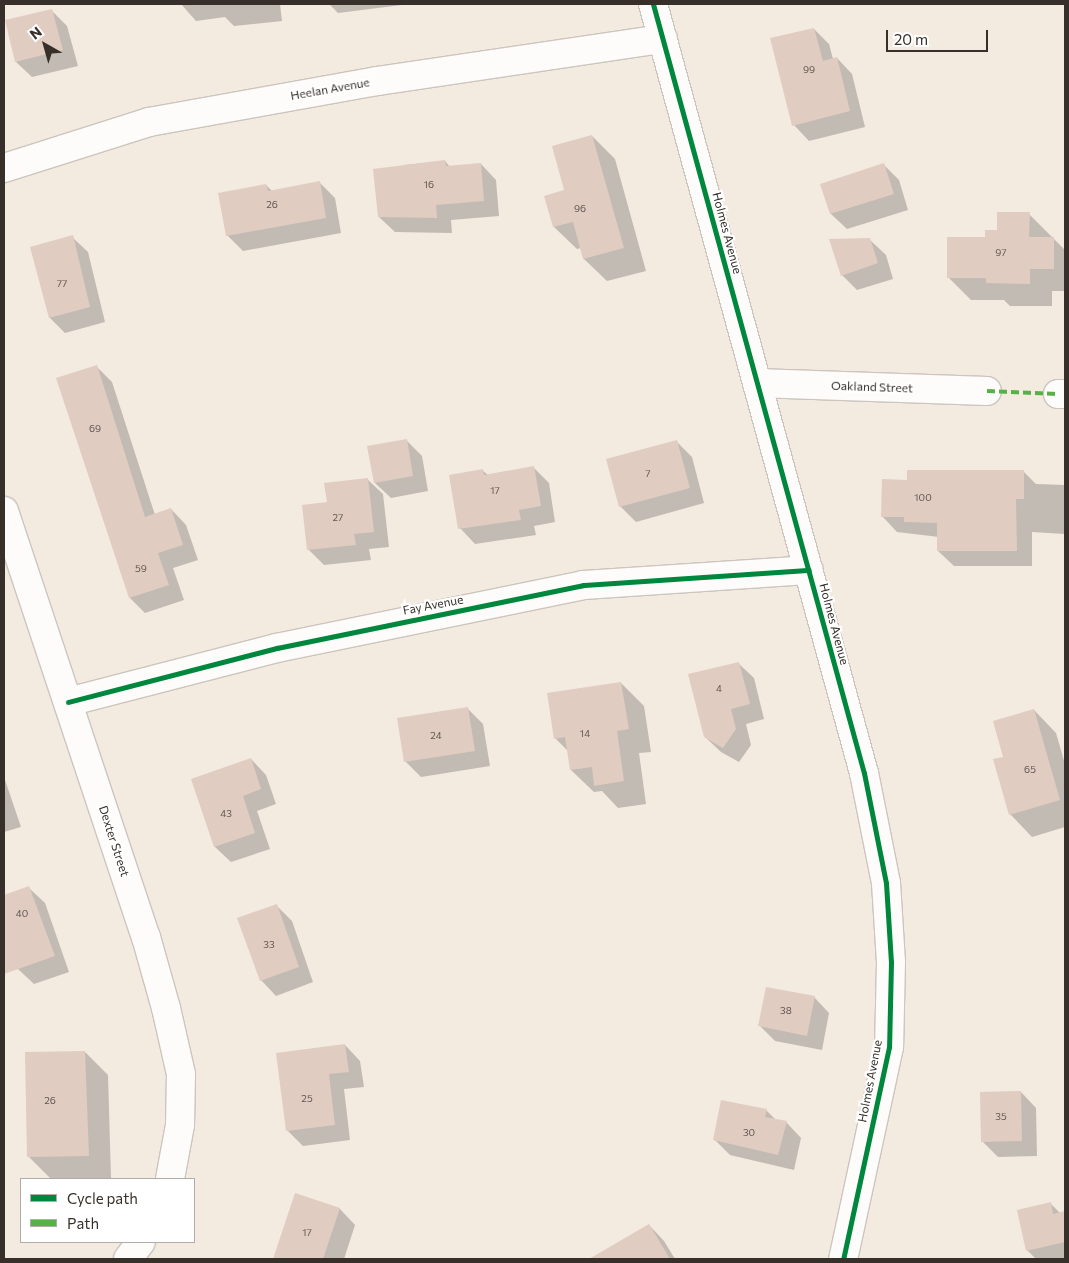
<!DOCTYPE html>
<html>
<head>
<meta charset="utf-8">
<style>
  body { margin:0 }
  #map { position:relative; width:1069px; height:1263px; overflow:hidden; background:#f3eae0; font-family:Commissioner,sans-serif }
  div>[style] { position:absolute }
  .shadow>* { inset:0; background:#0003 }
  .building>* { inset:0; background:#e0ccc1 }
  .roads { filter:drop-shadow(1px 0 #ccc5be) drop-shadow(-1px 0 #ccc5be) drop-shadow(0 1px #ccc5be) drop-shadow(0 -1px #ccc5be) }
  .minor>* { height:28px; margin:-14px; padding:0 14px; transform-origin:14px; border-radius:14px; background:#fdfcfa }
  .quiet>* { height:4px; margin-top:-2px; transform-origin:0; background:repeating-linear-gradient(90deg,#56b246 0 8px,transparent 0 12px) }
  .cycleway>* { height:5px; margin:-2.5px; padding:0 2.5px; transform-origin:2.5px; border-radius:2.5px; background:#00873e }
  span { translate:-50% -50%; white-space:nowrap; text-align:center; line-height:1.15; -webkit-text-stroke:4.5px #fff; paint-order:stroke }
  .number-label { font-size:10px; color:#615750 }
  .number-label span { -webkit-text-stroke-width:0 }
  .street-label { font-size:12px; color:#37302a }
  .frame { position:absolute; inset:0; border:5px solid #37302a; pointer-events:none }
  .legend { position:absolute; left:20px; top:1178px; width:175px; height:65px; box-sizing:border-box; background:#fff; border:1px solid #afacaa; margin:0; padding:6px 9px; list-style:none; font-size:15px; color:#37302a }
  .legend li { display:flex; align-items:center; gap:10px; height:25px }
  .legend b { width:25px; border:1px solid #afacaa }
  .north { position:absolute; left:20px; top:20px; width:50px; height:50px; -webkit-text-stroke:4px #fff; paint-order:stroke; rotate:322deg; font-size:14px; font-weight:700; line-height:20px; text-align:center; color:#37302a }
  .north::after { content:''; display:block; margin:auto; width:18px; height:22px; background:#37302a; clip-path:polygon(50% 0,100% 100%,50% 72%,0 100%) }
  .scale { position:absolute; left:886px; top:30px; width:102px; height:22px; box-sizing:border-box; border:2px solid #37302a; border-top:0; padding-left:6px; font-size:15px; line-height:18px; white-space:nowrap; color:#37302a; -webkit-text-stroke:4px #fff; paint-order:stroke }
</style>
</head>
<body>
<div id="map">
  <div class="shadow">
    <i style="clip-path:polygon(181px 4px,280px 4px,282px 21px,234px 26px,225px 17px,196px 21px)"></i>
    <i style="clip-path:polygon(329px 4px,410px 4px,338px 13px)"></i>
    <i style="clip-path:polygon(51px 10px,67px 26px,78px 66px,32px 77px,16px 62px)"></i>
    <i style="clip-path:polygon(814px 29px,829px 44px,833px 59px,837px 58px,852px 74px,865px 127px,809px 141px,794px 125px)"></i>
    <i style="clip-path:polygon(592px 136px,615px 159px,646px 271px,607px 281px,584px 259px,581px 248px,577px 249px,554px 227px,566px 191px)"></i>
    <i style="clip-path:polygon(445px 161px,450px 167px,481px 164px,496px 180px,499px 216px,451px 220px,452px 233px,395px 232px,379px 217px,404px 165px)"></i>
    <i style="clip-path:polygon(884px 165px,899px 180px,908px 210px,847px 229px,831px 214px,822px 185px)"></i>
    <i style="clip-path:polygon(319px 182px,335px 198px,341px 233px,243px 251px,227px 235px,266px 185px,272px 191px)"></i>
    <i style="clip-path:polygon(1029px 214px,1065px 250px,1065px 291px,1052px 291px,1052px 306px,1010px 306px,1004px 300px,971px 300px,948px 277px,986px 238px)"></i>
    <i style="clip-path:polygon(72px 237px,88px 252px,105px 322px,65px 333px,50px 318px)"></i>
    <i style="clip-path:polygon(870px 240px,886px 255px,893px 279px,857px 290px,842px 275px)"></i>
    <i style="clip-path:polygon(97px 367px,112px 382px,155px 515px,171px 509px,186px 525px,198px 560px,173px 568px,184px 600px,145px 613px,130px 598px)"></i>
    <i style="clip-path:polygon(406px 440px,422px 456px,428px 491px,391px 498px,375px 483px)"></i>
    <i style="clip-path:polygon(677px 442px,692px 457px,704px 503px,636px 522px,620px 506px)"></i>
    <i style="clip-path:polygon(533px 467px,549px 483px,555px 522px,534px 526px,536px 535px,475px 544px,460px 528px,482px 470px,488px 475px)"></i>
    <i style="clip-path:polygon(1023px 471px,1036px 484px,1065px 485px,1065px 534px,1032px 532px,1032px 566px,954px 566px,938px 551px,939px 537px,897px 532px,882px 516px,908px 481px)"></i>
    <i style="clip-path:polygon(367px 479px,383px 494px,389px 547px,369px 549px,371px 560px,324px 565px,308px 549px,328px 503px)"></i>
    <i style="clip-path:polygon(738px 663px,754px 678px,764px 719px,746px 724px,751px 745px,739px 762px,721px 752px,705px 737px)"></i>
    <i style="clip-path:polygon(621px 683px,644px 706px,651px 752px,639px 753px,646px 804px,618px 808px,602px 791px,594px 792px,571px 770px,568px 751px,555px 738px)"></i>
    <i style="clip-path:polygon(468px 709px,483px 724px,490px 766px,421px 777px,405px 761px)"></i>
    <i style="clip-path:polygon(1034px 710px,1056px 733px,1065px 764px,1065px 827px,1032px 837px,1010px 814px,1004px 757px)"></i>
    <i style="clip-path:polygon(251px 759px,266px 775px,276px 804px,257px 811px,270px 849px,231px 862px,215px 847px,192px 780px)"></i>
    <i style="clip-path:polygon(4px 777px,21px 827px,4px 832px)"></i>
    <i style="clip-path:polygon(29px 888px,45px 903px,69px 972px,34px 984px,18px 969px,4px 928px,4px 897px)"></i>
    <i style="clip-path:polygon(276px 905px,292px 921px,313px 982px,276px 996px,261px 980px)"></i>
    <i style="clip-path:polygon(814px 997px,829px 1013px,822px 1050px,775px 1041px,759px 1025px)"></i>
    <i style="clip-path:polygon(345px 1045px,360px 1061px,364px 1087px,344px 1089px,350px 1140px,303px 1146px,288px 1131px)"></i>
    <i style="clip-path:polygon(85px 1052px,108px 1075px,111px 1178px,51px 1179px,28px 1156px)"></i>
    <i style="clip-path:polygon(1021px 1092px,1036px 1108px,1037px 1156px,998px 1157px,982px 1141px)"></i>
    <i style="clip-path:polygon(766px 1110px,777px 1121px,786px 1122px,801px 1138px,794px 1170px,730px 1155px,714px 1139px)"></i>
    <i style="clip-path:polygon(296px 1195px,340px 1209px,355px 1225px,344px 1259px,274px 1259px)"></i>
    <i style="clip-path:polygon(1051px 1204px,1060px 1213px,1065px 1212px,1065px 1259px,1036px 1259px,1027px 1250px)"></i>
    <i style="clip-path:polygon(649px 1225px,664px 1241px,675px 1259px,625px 1259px,616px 1245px)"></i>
  </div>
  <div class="building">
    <i style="clip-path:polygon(52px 9px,63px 50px,15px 62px,5px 20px)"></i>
    <i style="clip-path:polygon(814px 28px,823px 61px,837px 57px,850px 111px,792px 126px,770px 38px)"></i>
    <i style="clip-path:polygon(592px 135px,624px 248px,583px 259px,573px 222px,553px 227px,544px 196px,564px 190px,552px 146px)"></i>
    <i style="clip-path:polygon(445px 160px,446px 166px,481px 163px,484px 201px,436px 205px,437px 218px,378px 217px,373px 169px)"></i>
    <i style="clip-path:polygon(884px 163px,894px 194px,830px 214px,820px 184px)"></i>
    <i style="clip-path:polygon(320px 181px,326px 218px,226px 236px,218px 193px,266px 184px,268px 191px)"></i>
    <i style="clip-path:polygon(997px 212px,1030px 212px,1029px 237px,1054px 237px,1054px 269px,1030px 269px,1030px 284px,986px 283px,986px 278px,947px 278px,947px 237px,985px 237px,985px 230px,997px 230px)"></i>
    <i style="clip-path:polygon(73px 235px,90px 307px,49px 318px,30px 247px)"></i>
    <i style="clip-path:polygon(870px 238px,878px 263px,841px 276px,829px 239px)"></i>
    <i style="clip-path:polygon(97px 365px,145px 517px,171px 508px,183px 545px,158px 553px,169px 585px,129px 598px,56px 378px)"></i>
    <i style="clip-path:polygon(407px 439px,413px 476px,374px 483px,367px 446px)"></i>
    <i style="clip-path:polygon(677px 440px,690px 488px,619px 507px,606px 459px)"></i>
    <i style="clip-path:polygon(534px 466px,541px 506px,519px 510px,521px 520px,458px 529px,449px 475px,483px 469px,484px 475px)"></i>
    <i style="clip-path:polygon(907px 470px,1024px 470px,1024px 499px,1016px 499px,1017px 551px,937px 551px,937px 523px,904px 522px,904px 517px,881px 517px,882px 479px,907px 480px)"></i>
    <i style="clip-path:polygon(368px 478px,374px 532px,354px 534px,356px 545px,307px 550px,302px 505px,327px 502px,324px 483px)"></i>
    <i style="clip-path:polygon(739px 662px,750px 704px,731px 709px,736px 729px,723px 748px,704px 737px,688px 674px)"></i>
    <i style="clip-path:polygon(621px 682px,629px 729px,617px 731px,624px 781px,594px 786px,592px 767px,570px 770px,565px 737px,554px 739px,547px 693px)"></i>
    <i style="clip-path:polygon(468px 707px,475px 751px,404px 762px,397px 718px)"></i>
    <i style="clip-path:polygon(1034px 709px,1060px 800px,1009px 815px,993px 759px,1003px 757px,993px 721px)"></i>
    <i style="clip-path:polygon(251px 758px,261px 789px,243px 796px,255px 833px,214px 847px,191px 779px)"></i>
    <i style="clip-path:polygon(29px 886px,55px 956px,4px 974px,4px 895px)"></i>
    <i style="clip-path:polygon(277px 904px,299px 967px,260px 981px,237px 918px)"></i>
    <i style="clip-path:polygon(766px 987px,815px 996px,807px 1036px,758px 1026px)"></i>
    <i style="clip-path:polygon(345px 1044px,349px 1072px,329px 1074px,335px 1125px,286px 1131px,276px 1053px)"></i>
    <i style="clip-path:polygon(85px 1051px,89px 1156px,27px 1157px,25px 1052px)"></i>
    <i style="clip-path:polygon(1021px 1091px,1022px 1141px,981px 1142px,980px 1092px)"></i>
    <i style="clip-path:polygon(721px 1100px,767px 1109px,765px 1117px,787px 1121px,778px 1155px,713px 1140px)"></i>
    <i style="clip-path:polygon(295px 1193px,340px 1208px,323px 1259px,273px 1259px)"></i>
    <i style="clip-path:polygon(1051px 1202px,1053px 1214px,1065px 1211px,1065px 1242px,1026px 1251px,1017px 1210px)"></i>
    <i style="clip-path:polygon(649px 1224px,670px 1259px,589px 1259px)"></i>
  </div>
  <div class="roads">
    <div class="minor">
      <i style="left:653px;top:4px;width:797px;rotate:74.66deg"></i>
      <i style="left:864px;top:773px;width:112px;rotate:78.7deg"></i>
      <i style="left:886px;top:883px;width:79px;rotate:86.4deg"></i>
      <i style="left:891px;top:962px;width:85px;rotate:91.3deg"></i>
      <i style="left:889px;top:1047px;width:217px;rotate:102.2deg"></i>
      <i style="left:4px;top:168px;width:152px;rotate:-17.6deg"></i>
      <i style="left:149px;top:122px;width:232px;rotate:-10.2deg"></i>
      <i style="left:377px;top:81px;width:289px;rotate:-8.4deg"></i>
      <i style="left:757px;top:383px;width:230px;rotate:2deg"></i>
      <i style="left:1058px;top:394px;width:7px"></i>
      <i style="left:4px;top:511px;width:449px;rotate:71.6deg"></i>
      <i style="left:146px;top:937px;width:74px;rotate:74.3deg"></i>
      <i style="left:166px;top:1008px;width:68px;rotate:77.2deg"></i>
      <i style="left:181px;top:1074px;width:51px;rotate:91.1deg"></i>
      <i style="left:180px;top:1125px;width:55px;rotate:100.5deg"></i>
      <i style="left:68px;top:702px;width:216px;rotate:-14.5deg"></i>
      <i style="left:277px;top:648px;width:312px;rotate:-11.6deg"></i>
      <i style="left:583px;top:585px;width:226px;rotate:-3.8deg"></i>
      <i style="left:128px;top:1259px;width:21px;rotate:-53deg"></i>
    </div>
  </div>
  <div class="quiet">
    <i style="left:987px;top:391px;width:71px;rotate:2.4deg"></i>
  </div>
  <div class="cycleway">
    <i style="left:653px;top:4px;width:797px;rotate:74.66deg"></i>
    <i style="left:864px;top:773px;width:112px;rotate:78.7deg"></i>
    <i style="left:886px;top:883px;width:79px;rotate:86.4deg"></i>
    <i style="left:891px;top:962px;width:85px;rotate:91.3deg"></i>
    <i style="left:889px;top:1047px;width:217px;rotate:102.2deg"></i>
    <i style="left:68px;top:702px;width:216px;rotate:-14.5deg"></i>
    <i style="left:277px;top:648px;width:312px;rotate:-11.6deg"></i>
    <i style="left:583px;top:585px;width:226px;rotate:-3.8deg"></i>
  </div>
  <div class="number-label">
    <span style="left:809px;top:70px">99</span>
    <span style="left:429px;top:185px">16</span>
    <span style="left:272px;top:205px">26</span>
    <span style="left:580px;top:209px">96</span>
    <span style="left:1001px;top:253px">97</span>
    <span style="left:62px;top:284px">77</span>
    <span style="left:95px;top:429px">69</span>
    <span style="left:648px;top:474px">7</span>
    <span style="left:495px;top:491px">17</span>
    <span style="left:923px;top:498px">100</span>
    <span style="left:338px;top:518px">27</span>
    <span style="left:141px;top:569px">59</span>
    <span style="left:719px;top:689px">4</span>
    <span style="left:585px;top:734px">14</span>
    <span style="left:436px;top:736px">24</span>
    <span style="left:1030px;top:770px">65</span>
    <span style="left:226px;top:814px">43</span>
    <span style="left:22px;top:914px">40</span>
    <span style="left:269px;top:945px">33</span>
    <span style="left:786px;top:1011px">38</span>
    <span style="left:307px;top:1099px">25</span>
    <span style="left:50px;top:1101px">26</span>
    <span style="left:1001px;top:1117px">35</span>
    <span style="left:749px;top:1133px">30</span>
    <span style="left:307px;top:1233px">17</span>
  </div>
  <div class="street-label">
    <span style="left:330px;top:89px;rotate:-10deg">Heelan Avenue</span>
    <span style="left:727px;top:233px;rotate:75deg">Holmes Avenue</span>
    <span style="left:872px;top:387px;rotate:2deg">Oakland Street</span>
    <span style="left:433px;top:605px;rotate:-11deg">Fay Avenue</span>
    <span style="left:834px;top:624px;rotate:75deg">Holmes Avenue</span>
    <span style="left:114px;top:841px;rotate:72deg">Dexter Street</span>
    <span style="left:870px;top:1081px;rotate:-79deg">Holmes Avenue</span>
  </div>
  <div class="frame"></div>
  <ul class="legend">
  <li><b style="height:6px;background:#00873e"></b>Cycle path</li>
  <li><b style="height:6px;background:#56b246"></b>Path</li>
  </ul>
  <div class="north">N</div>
  <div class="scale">20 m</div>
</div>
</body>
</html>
